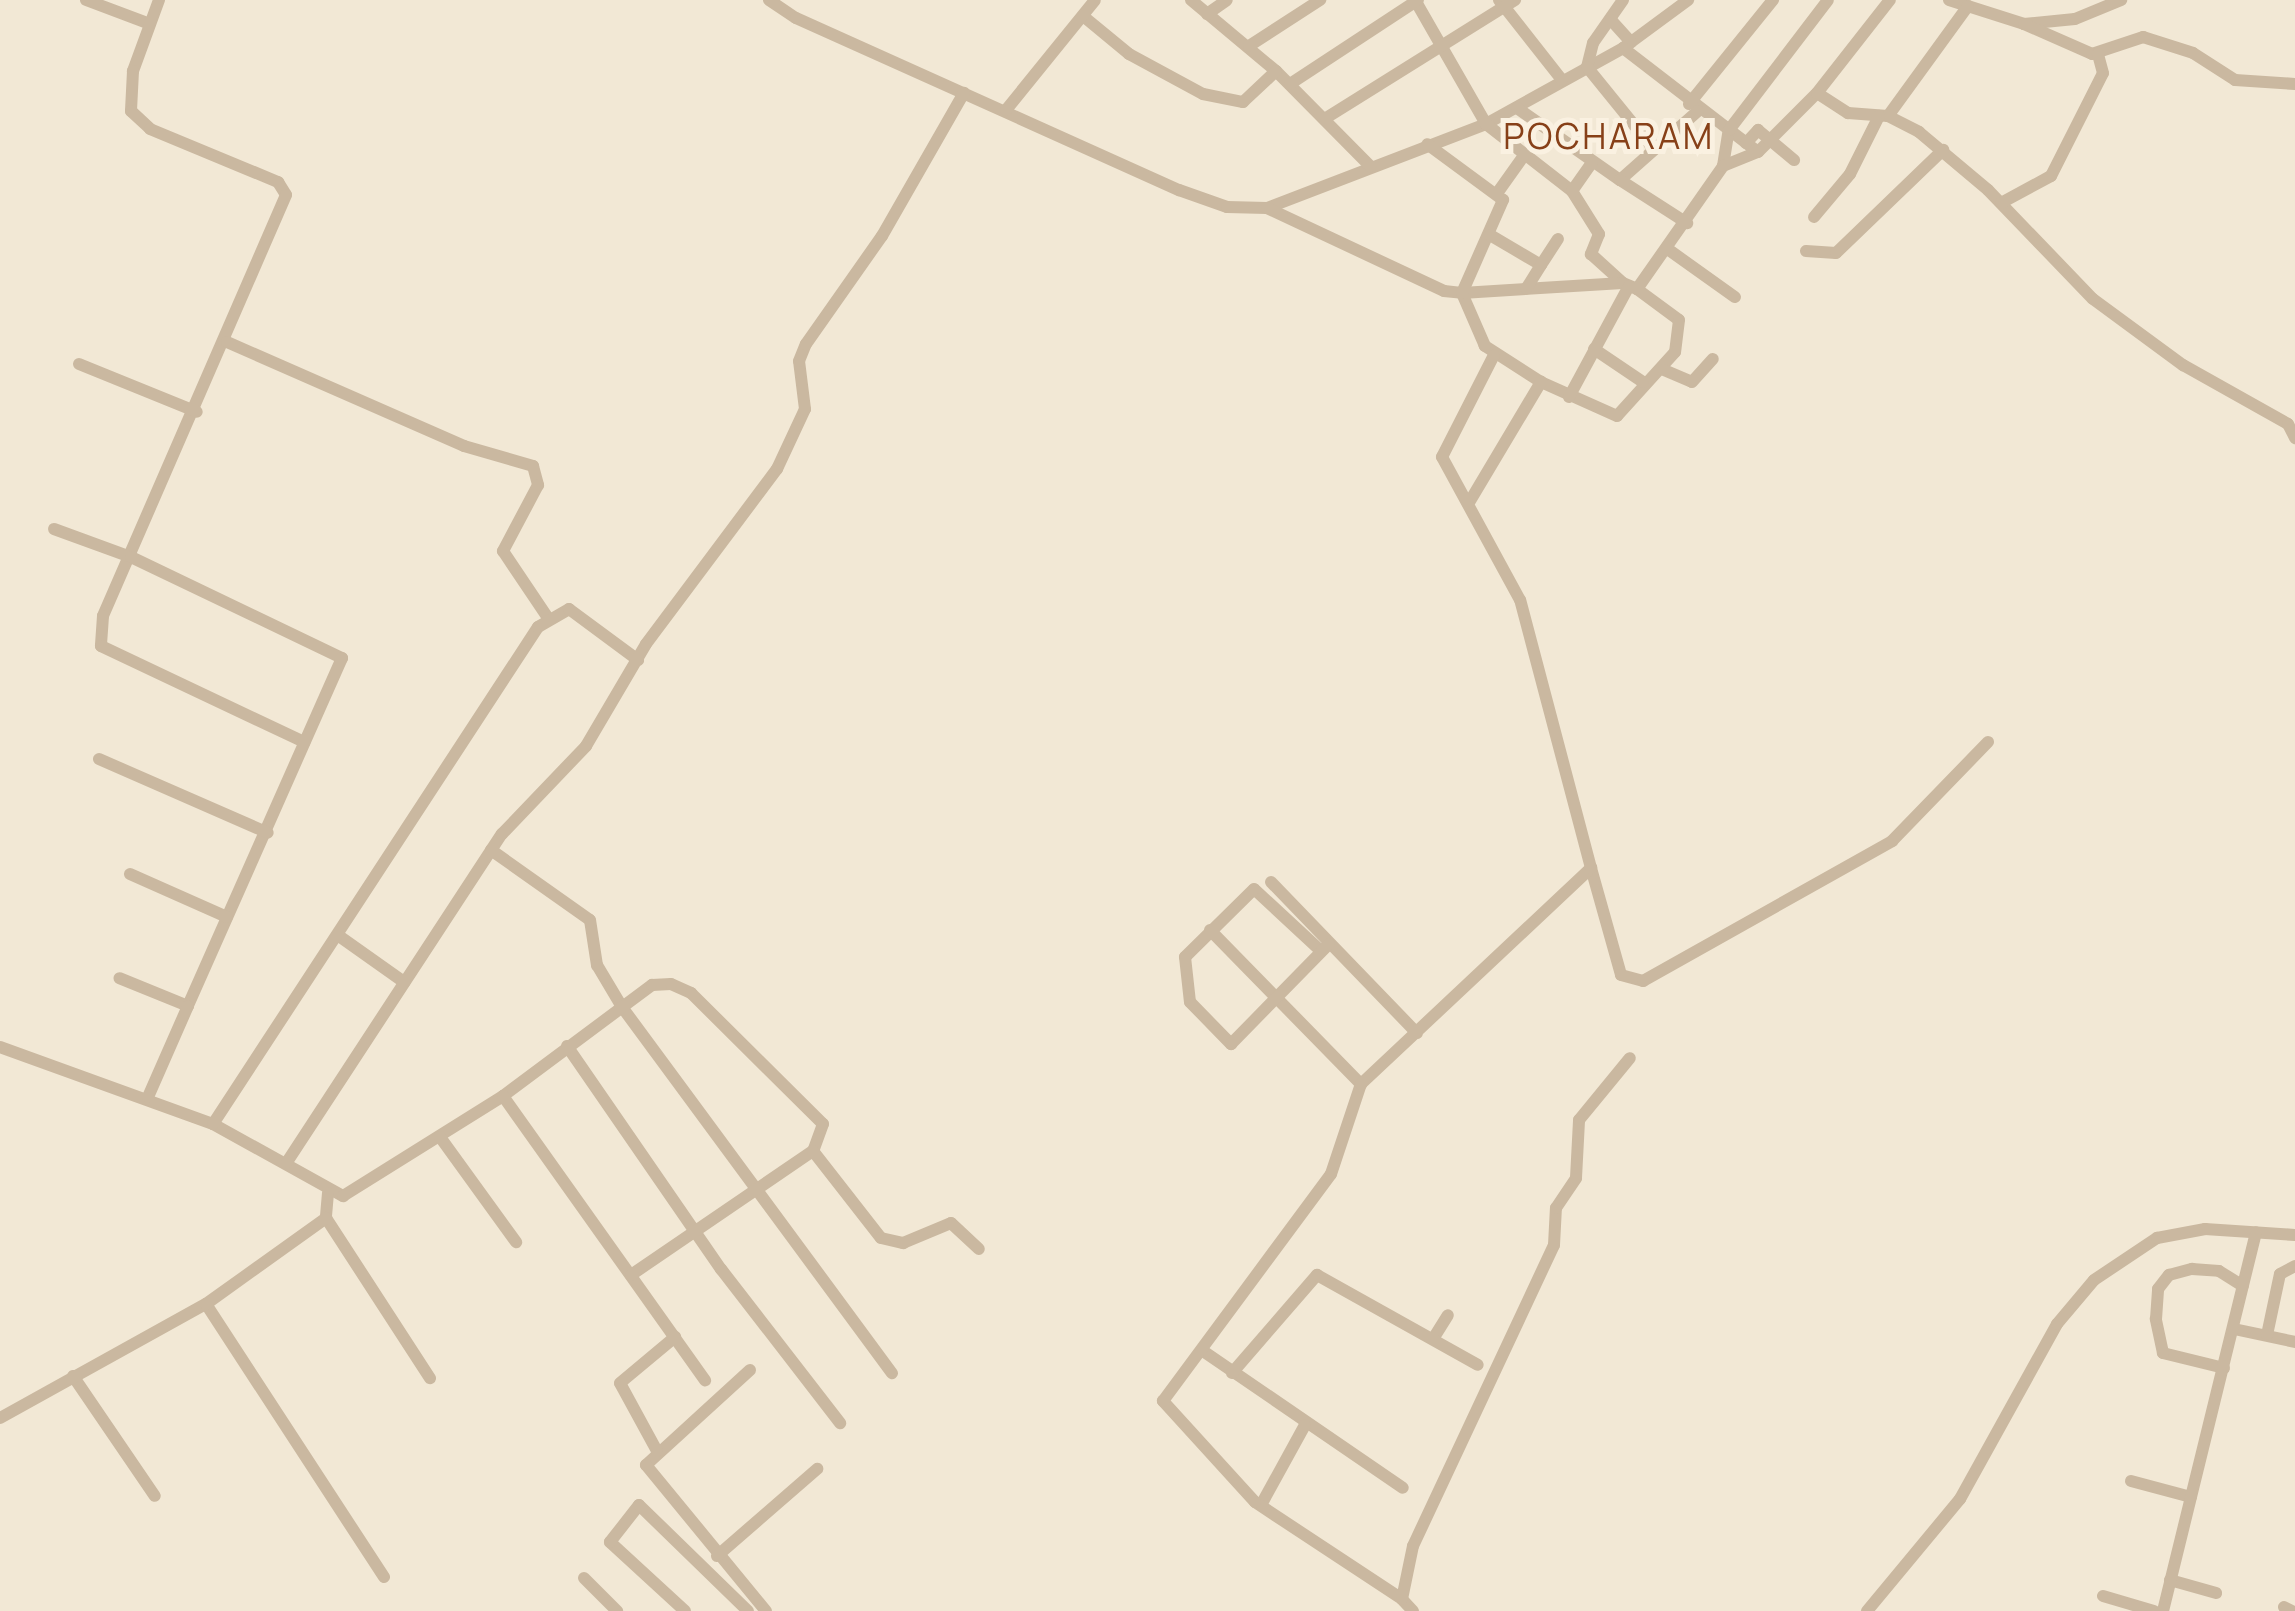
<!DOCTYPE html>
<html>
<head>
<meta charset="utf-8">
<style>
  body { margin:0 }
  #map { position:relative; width:2295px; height:1611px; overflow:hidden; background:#f2e8d5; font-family:Manrope,sans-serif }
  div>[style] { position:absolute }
  .minor>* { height:12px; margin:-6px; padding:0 6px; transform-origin:6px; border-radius:6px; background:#cab8a0 }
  span { translate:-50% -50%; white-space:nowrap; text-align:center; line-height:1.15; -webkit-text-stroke:10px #faf1e1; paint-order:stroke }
  .quarter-label { font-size:35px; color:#874018; letter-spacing:2.5px }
</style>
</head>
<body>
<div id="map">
  <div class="minor">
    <i style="left:86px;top:0;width:68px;rotate:20.6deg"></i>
    <i style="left:159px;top:0;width:76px;rotate:110.1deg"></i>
    <i style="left:133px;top:71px;width:40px;rotate:92.9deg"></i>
    <i style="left:131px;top:111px;width:26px;rotate:43deg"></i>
    <i style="left:150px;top:129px;width:139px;rotate:22.5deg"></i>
    <i style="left:278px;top:182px;width:15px;rotate:58deg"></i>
    <i style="left:286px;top:195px;width:459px;rotate:113.5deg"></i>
    <i style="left:103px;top:616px;width:30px;rotate:94deg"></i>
    <i style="left:101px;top:646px;width:225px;rotate:25.3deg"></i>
    <i style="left:769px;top:0;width:32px;rotate:34deg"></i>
    <i style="left:796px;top:18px;width:420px;rotate:24.2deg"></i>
    <i style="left:1179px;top:190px;width:51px;rotate:19.5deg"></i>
    <i style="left:1227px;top:207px;width:40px;rotate:1.4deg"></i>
    <i style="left:1267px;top:208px;width:235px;rotate:-21deg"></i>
    <i style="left:1486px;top:124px;width:157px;rotate:-29deg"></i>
    <i style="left:1623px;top:48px;width:81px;rotate:-36.4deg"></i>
    <i style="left:1191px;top:0;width:111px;rotate:39.9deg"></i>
    <i style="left:1276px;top:71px;width:134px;rotate:45.3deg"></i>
    <i style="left:1415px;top:0;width:143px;rotate:60.2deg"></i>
    <i style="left:1486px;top:124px;width:109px;rotate:37.9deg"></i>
    <i style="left:1572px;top:191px;width:51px;rotate:57.9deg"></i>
    <i style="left:1599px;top:234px;width:22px;rotate:112deg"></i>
    <i style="left:1591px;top:254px;width:43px;rotate:42.2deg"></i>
    <i style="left:1499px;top:0;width:102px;rotate:51.8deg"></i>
    <i style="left:1623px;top:0;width:52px;rotate:124.9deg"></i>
    <i style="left:1593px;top:43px;width:25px;rotate:104deg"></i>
    <i style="left:1587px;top:67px;width:103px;rotate:50.9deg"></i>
    <i style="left:1949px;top:0;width:79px;rotate:17.7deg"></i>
    <i style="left:2024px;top:24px;width:51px;rotate:-5.6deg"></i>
    <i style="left:2075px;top:19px;width:50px;rotate:-22.4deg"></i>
    <i style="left:1207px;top:14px;width:24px;rotate:-35deg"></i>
    <i style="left:1083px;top:16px;width:60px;rotate:39.6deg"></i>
    <i style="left:1129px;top:54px;width:84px;rotate:28.4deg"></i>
    <i style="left:1203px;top:94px;width:41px;rotate:11.3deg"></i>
    <i style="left:1243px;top:102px;width:45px;rotate:-43.2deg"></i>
    <i style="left:1611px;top:20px;width:30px;rotate:48deg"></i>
    <i style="left:2024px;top:24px;width:74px;rotate:23.8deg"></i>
    <i style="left:2092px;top:54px;width:54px;rotate:-18.4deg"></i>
    <i style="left:2143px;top:37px;width:52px;rotate:17.7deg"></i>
    <i style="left:2193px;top:53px;width:50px;rotate:32.7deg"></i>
    <i style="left:2235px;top:80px;width:60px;rotate:3.8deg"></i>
    <i style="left:1249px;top:46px;width:85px;rotate:-32.9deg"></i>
    <i style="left:1623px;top:48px;width:170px;rotate:37.6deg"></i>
    <i style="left:1758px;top:152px;width:83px;rotate:-45deg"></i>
    <i style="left:1817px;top:93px;width:118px;rotate:-51.9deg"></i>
    <i style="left:1290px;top:84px;width:153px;rotate:-33.3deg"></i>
    <i style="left:1817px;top:93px;width:37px;rotate:33deg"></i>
    <i style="left:1848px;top:113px;width:40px;rotate:4.3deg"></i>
    <i style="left:1888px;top:116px;width:35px;rotate:27deg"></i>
    <i style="left:1919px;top:132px;width:90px;rotate:40deg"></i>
    <i style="left:1988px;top:190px;width:151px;rotate:46.1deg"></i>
    <i style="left:2093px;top:299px;width:112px;rotate:36.3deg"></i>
    <i style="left:2183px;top:365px;width:120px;rotate:29.3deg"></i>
    <i style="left:2288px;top:424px;width:16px;rotate:63deg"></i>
    <i style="left:1689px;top:104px;width:134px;rotate:-51.1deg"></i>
    <i style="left:1517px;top:108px;width:126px;rotate:35deg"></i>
    <i style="left:1620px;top:180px;width:104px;rotate:-41.5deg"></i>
    <i style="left:1006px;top:110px;width:141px;rotate:-51deg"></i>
    <i style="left:1888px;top:116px;width:136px;rotate:-54deg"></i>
    <i style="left:1326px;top:118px;width:223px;rotate:-32deg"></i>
    <i style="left:1746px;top:143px;width:18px;rotate:-47deg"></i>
    <i style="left:1758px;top:130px;width:47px;rotate:39.8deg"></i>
    <i style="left:1723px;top:166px;width:36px;rotate:-81deg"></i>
    <i style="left:1729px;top:130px;width:163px;rotate:-52.7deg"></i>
    <i style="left:1620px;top:180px;width:80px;rotate:32.7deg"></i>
    <i style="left:1572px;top:191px;width:35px;rotate:-55deg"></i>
    <i style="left:1498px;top:192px;width:47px;rotate:-54.6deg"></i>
    <i style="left:2001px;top:203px;width:57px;rotate:-28.4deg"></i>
    <i style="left:2051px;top:176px;width:115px;rotate:-63.2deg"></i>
    <i style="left:2103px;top:73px;width:20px;rotate:-105deg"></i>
    <i style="left:1267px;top:208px;width:195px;rotate:25.1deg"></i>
    <i style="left:1444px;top:291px;width:18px;rotate:6deg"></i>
    <i style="left:1462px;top:293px;width:161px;rotate:-3.6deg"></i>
    <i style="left:1623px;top:283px;width:15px;rotate:23deg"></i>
    <i style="left:1637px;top:289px;width:52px;rotate:36.4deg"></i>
    <i style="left:1679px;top:320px;width:32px;rotate:97deg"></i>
    <i style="left:1675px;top:352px;width:86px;rotate:132.2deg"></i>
    <i style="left:1617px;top:416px;width:83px;rotate:-155.9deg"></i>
    <i style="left:1541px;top:382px;width:67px;rotate:-147.3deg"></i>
    <i style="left:1485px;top:346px;width:58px;rotate:-113.5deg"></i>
    <i style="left:1462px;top:293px;width:102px;rotate:-66.2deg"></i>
    <i style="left:1503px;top:200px;width:94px;rotate:-143.6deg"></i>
    <i style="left:1814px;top:217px;width:56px;rotate:-50.1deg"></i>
    <i style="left:1850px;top:174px;width:65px;rotate:-63.4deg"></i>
    <i style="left:1490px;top:235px;width:59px;rotate:30.5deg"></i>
    <i style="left:1541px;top:265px;width:28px;rotate:122deg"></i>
    <i style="left:1669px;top:250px;width:81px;rotate:35.5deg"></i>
    <i style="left:1806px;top:251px;width:30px;rotate:4deg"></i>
    <i style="left:1836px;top:253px;width:149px;rotate:-43.9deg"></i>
    <i style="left:1541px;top:265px;width:31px;rotate:-57deg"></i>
    <i style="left:1637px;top:289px;width:150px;rotate:-55deg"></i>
    <i style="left:1723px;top:166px;width:38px;rotate:-22deg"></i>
    <i style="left:227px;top:342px;width:259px;rotate:23.7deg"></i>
    <i style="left:464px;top:446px;width:72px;rotate:16.2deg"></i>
    <i style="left:533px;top:466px;width:20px;rotate:75deg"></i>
    <i style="left:538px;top:485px;width:75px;rotate:117.9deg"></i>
    <i style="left:503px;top:551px;width:81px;rotate:56.1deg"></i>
    <i style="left:1594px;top:349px;width:59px;rotate:34deg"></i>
    <i style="left:79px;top:364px;width:127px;rotate:22.1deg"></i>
    <i style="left:1664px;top:370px;width:30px;rotate:23deg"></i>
    <i style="left:1692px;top:382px;width:31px;rotate:-48deg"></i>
    <i style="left:1569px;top:397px;width:126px;rotate:-61.6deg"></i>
    <i style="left:1470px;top:501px;width:139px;rotate:-59.2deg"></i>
    <i style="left:54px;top:529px;width:82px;rotate:20deg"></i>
    <i style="left:131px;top:557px;width:234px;rotate:25.6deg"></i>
    <i style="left:342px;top:658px;width:381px;rotate:113.9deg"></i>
    <i style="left:188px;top:1006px;width:74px;rotate:-157.9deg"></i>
    <i style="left:99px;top:759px;width:184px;rotate:23.6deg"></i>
    <i style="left:491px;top:850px;width:121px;rotate:35.3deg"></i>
    <i style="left:590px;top:920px;width:46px;rotate:81.2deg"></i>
    <i style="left:597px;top:965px;width:49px;rotate:59.2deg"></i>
    <i style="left:622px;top:1007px;width:455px;rotate:53.6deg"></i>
    <i style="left:1591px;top:868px;width:111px;rotate:74.3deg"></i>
    <i style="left:1621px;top:975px;width:23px;rotate:15deg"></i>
    <i style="left:1643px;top:981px;width:286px;rotate:-29.3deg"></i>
    <i style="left:1892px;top:841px;width:138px;rotate:-45.9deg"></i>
    <i style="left:130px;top:874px;width:106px;rotate:23.9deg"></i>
    <i style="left:1271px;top:882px;width:210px;rotate:46deg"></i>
    <i style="left:1210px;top:930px;width:216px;rotate:45.6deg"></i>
    <i style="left:339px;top:936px;width:80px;rotate:35.3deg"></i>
    <i style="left:1321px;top:951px;width:91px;rotate:-137.2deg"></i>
    <i style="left:1254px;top:889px;width:97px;rotate:135.4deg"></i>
    <i style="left:1185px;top:957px;width:45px;rotate:83.7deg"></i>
    <i style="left:1190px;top:1002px;width:59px;rotate:45.7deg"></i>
    <i style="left:1231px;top:1044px;width:140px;rotate:-45.6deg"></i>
    <i style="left:567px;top:1046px;width:271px;rotate:55.4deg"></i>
    <i style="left:721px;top:1269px;width:195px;rotate:52.3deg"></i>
    <i style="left:0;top:1047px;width:226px;rotate:19.9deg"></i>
    <i style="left:213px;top:1124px;width:149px;rotate:29deg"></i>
    <i style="left:343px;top:1196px;width:189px;rotate:-32deg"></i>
    <i style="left:503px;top:1096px;width:186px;rotate:-36.7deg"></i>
    <i style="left:652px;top:985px;width:19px;rotate:-3deg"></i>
    <i style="left:671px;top:984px;width:22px;rotate:24deg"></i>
    <i style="left:691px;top:993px;width:186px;rotate:44.8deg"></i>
    <i style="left:823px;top:1124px;width:29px;rotate:110deg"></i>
    <i style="left:503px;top:1096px;width:349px;rotate:54.6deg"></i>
    <i style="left:148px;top:1097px;width:99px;rotate:-66.3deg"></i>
    <i style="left:213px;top:1124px;width:594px;rotate:-56.82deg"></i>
    <i style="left:538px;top:627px;width:36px;rotate:-30deg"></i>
    <i style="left:569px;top:609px;width:86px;rotate:36.5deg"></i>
    <i style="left:440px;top:1137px;width:130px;rotate:54.1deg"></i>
    <i style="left:287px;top:1162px;width:392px;rotate:-56.8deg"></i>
    <i style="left:502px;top:834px;width:122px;rotate:-46.3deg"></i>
    <i style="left:586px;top:746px;width:118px;rotate:-59.5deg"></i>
    <i style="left:646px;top:644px;width:219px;rotate:-53.2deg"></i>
    <i style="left:777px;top:469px;width:66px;rotate:-65deg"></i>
    <i style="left:805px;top:409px;width:48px;rotate:-97.1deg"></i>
    <i style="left:799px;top:361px;width:18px;rotate:-68deg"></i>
    <i style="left:806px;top:344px;width:132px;rotate:-54.9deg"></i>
    <i style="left:882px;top:236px;width:165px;rotate:-60.2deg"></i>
    <i style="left:328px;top:1193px;width:25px;rotate:95deg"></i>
    <i style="left:326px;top:1218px;width:191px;rotate:57deg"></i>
    <i style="left:631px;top:1275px;width:220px;rotate:-34.3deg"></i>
    <i style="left:813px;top:1151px;width:110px;rotate:52deg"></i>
    <i style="left:881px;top:1238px;width:23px;rotate:13deg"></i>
    <i style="left:903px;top:1243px;width:52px;rotate:-22.6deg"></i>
    <i style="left:951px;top:1223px;width:38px;rotate:43deg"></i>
    <i style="left:206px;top:1304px;width:326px;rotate:56.9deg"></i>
    <i style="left:2234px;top:1329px;width:62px;rotate:12deg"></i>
    <i style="left:2267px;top:1335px;width:62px;rotate:-78deg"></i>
    <i style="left:2280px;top:1274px;width:17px;rotate:-28deg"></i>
    <i style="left:1433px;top:1339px;width:28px;rotate:-58deg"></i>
    <i style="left:1203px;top:1351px;width:242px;rotate:34.4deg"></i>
    <i style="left:2224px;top:1368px;width:63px;rotate:-166.2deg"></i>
    <i style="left:2163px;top:1353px;width:35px;rotate:-102deg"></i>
    <i style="left:2156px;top:1319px;width:30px;rotate:-86deg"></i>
    <i style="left:2158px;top:1289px;width:18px;rotate:-52deg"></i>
    <i style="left:2169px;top:1275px;width:24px;rotate:-15deg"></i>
    <i style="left:2192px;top:1269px;width:27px;rotate:4deg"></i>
    <i style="left:2219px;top:1271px;width:28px;rotate:32deg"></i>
    <i style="left:750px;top:1370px;width:141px;rotate:137.6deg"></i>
    <i style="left:646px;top:1465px;width:189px;rotate:50.6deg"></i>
    <i style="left:1232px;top:1373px;width:130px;rotate:-49.1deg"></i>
    <i style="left:1317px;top:1275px;width:184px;rotate:29.2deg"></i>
    <i style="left:73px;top:1376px;width:145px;rotate:55.7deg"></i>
    <i style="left:0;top:1418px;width:235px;rotate:-29deg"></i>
    <i style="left:206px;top:1304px;width:148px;rotate:-35.6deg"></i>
    <i style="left:657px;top:1451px;width:77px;rotate:-118.6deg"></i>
    <i style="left:620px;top:1383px;width:72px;rotate:-39.9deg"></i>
    <i style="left:2131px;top:1481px;width:62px;rotate:14.9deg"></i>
    <i style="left:1261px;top:1505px;width:91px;rotate:-61.2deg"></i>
    <i style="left:717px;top:1556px;width:133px;rotate:-41deg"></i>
    <i style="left:584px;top:1578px;width:47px;rotate:45deg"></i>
    <i style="left:2170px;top:1580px;width:48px;rotate:15.8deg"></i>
    <i style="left:2103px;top:1596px;width:53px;rotate:16.4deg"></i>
    <i style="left:1402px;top:1599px;width:176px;rotate:-146.6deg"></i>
    <i style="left:1255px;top:1502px;width:137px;rotate:-132.3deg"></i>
    <i style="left:1163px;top:1401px;width:282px;rotate:-53.5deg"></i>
    <i style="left:1331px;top:1174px;width:95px;rotate:-71.6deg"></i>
    <i style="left:1361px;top:1084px;width:316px;rotate:-43.2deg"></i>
    <i style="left:1591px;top:868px;width:277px;rotate:-104.8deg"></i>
    <i style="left:1520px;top:600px;width:163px;rotate:-118.6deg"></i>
    <i style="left:1442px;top:457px;width:114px;rotate:-63deg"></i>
    <i style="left:2284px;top:1607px;width:9px;rotate:27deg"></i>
    <i style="left:685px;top:1611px;width:102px;rotate:-137.4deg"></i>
    <i style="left:610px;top:1542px;width:47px;rotate:-51.9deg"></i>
    <i style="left:639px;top:1505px;width:152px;rotate:44.2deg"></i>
    <i style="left:1413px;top:1611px;width:16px;rotate:-133deg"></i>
    <i style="left:1402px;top:1599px;width:54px;rotate:-78.3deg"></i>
    <i style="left:1413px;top:1546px;width:332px;rotate:-64.9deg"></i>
    <i style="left:1554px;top:1245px;width:37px;rotate:-87deg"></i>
    <i style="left:1556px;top:1208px;width:36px;rotate:-56deg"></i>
    <i style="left:1576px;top:1178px;width:58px;rotate:-87deg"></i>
    <i style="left:1579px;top:1120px;width:80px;rotate:-50.6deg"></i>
    <i style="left:1867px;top:1611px;width:146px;rotate:-50.3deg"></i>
    <i style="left:1960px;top:1499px;width:200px;rotate:-61deg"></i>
    <i style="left:2057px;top:1324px;width:57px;rotate:-49.9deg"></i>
    <i style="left:2094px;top:1280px;width:76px;rotate:-33.7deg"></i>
    <i style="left:2157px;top:1238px;width:49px;rotate:-10.6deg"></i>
    <i style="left:2205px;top:1229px;width:90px;rotate:3.8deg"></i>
    <i style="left:2163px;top:1611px;width:390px;rotate:-76.2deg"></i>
  </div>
  <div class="quarter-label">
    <span style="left:1609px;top:136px">POCHARAM</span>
  </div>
</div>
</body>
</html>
